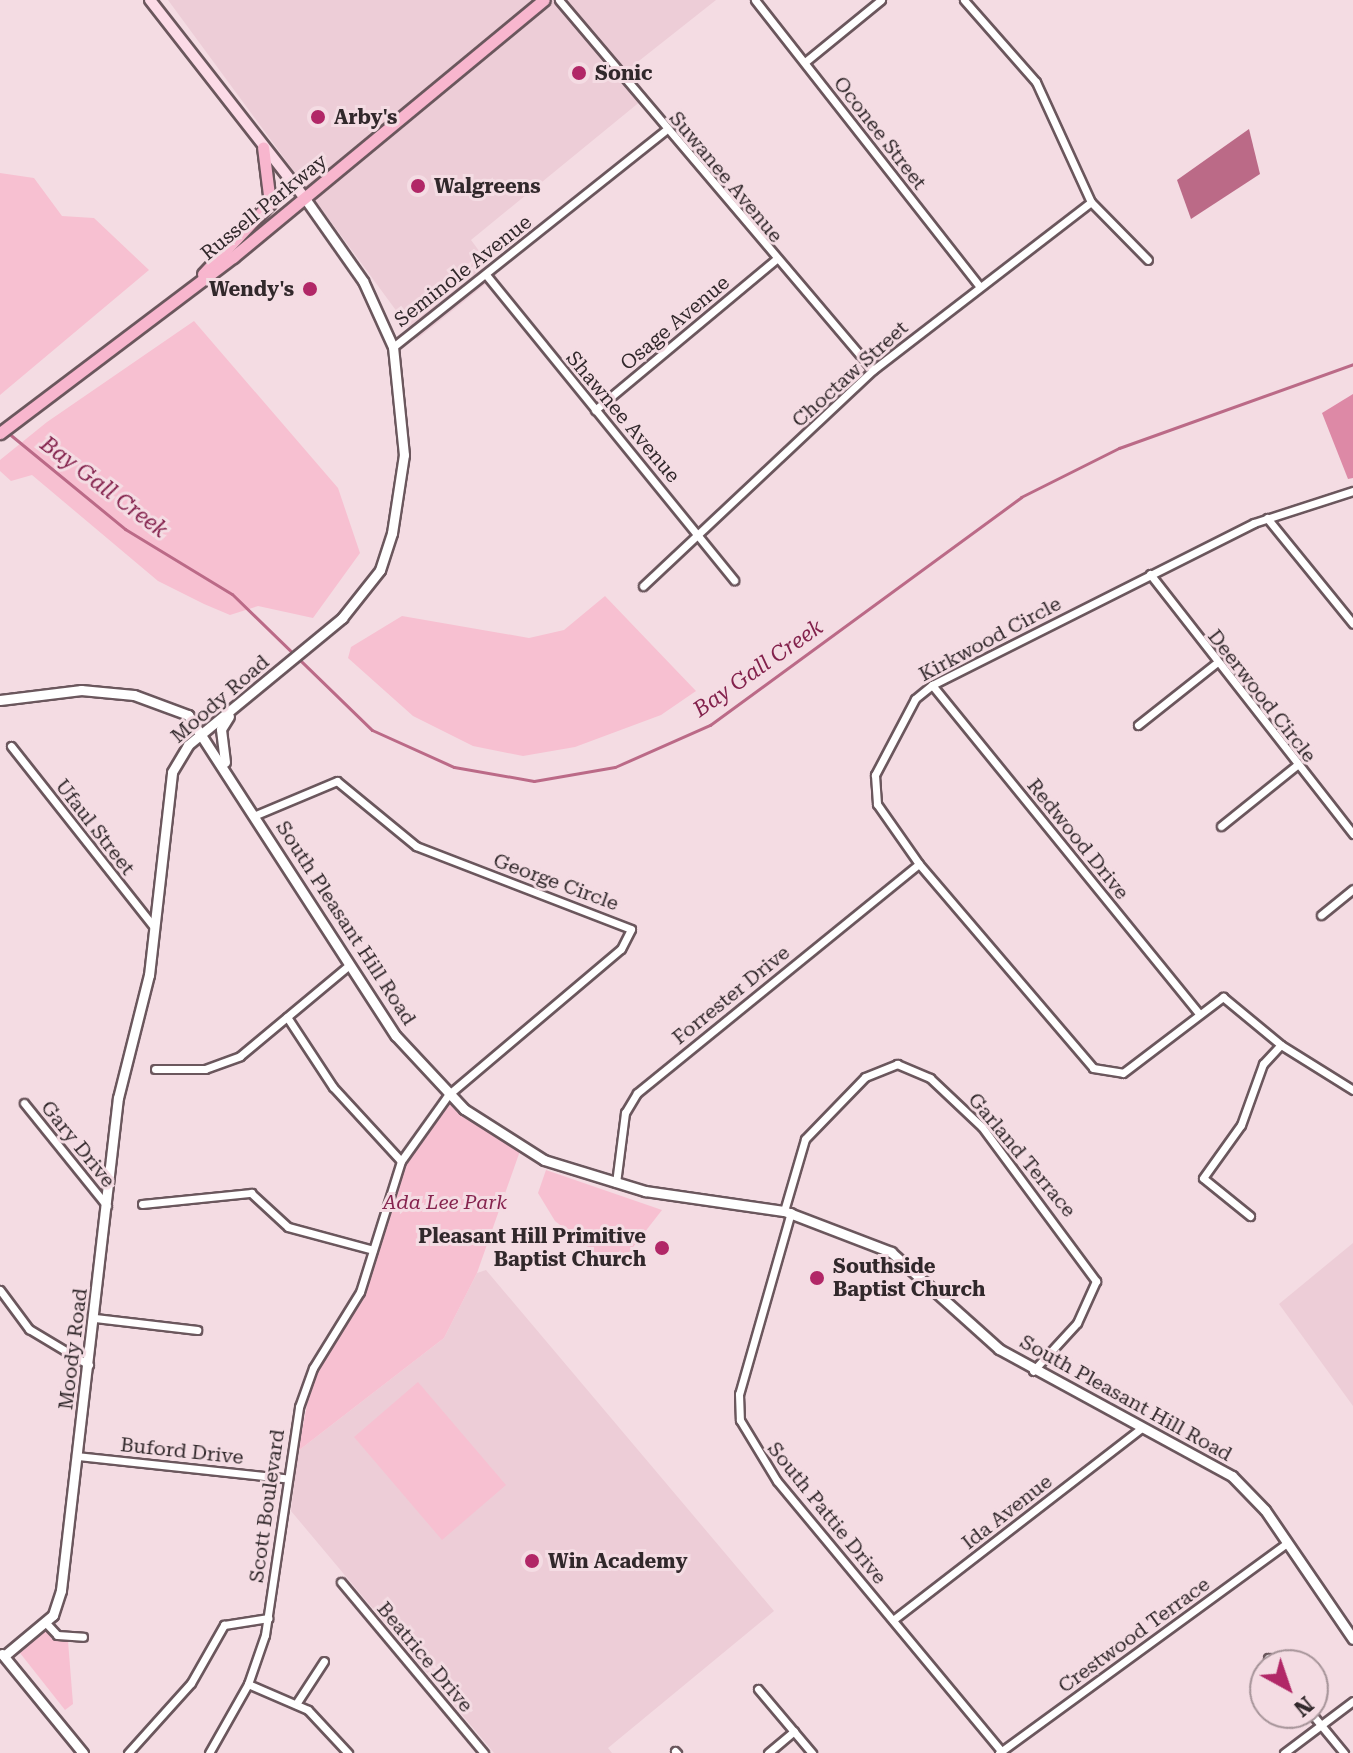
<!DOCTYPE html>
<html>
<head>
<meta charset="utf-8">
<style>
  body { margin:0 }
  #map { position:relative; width:1353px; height:1753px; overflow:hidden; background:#f4dce3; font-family:"Roboto Serif",serif }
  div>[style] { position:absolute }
  .built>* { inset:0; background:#edcdd7 }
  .green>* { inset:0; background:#f7c0d1 }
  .forest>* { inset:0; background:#dd89a6 }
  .water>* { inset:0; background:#bb6a87 }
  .stream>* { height:3px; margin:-1.5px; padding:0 1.5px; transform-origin:1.5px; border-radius:1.5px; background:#bb6a87 }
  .roads { filter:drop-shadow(2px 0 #6b575d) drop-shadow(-2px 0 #6b575d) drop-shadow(0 2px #6b575d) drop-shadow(0 -2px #6b575d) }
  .minor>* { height:7px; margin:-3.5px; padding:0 3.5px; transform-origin:3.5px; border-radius:3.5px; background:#fff }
  .tertiary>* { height:9px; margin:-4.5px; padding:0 4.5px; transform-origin:4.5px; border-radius:4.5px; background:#fff }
  .secondary>* { height:10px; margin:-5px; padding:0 5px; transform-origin:5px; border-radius:5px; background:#fcdbe7 }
  .primary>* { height:11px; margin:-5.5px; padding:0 5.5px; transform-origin:5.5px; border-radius:5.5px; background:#f8b6ce }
  .dots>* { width:22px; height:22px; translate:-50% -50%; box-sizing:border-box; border:4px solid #f4dce3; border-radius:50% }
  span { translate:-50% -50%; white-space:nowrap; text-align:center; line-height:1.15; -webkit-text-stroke:6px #f4dce3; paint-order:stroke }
  .poi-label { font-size:20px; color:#31282b; font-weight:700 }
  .left { translate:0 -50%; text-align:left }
  .right { translate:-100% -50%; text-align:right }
  .street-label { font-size:20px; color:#31282b }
  .park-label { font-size:20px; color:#86244f; font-style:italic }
  .water-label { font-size:22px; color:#83214c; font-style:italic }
  .north { position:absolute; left:1249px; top:1649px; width:80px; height:80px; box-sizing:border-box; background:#f4dce3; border:2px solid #a69499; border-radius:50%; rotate:140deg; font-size:22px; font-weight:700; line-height:32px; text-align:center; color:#31282b }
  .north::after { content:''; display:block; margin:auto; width:28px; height:36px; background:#b12767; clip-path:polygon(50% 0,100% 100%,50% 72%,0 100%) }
</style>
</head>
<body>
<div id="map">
  <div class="built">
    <i style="clip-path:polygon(168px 0,716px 0,630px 68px,647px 96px,471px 240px,497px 275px,417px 339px)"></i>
    <i style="clip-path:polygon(1353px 1243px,1353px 1406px,1279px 1304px)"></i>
    <i style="clip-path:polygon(486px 1270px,774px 1611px,608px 1748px,612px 1753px,494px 1753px,291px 1511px,298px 1451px,444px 1338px,477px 1273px)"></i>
  </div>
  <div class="green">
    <i style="clip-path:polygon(0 173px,34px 178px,62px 216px,94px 218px,149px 270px,0 395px)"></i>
    <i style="clip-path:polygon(194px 321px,338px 488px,360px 553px,313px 618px,258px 606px,230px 615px,204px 604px,158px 581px,32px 475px,11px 481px,0 471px,0 460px,47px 422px)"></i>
    <i style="clip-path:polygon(605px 596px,696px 691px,661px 715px,575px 747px,523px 756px,473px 746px,413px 716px,348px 658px,351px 647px,402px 616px,529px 638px,564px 630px)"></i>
    <i style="clip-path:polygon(448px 1098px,520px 1151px,477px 1273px,444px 1338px,298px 1451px,314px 1369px,362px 1292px,402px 1162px)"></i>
    <i style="clip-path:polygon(546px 1170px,662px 1210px,616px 1269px,555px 1221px,538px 1193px)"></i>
    <i style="clip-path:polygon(418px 1382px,506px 1485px,442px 1540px,354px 1437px)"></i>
    <i style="clip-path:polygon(43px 1630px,68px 1641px,73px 1704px,65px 1710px,20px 1653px)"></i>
  </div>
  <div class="forest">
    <i style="clip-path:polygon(1353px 394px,1353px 478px,1348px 479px,1322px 413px)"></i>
  </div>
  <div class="water">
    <i style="clip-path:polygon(1249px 129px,1260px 174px,1191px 219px,1177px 180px)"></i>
  </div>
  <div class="stream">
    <i style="left:7px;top:432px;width:153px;rotate:39.4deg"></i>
    <i style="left:125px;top:529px;width:125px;rotate:31.3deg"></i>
    <i style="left:232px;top:594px;width:195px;rotate:44.2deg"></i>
    <i style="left:372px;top:730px;width:90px;rotate:24.3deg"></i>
    <i style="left:454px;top:767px;width:81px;rotate:9.9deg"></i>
    <i style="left:534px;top:781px;width:82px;rotate:-9.8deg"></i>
    <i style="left:615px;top:767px;width:104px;rotate:-23.9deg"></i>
    <i style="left:710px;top:725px;width:386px;rotate:-36.2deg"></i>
    <i style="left:1021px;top:497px;width:110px;rotate:-26.6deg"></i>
    <i style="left:1119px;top:448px;width:249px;rotate:-19.7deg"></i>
  </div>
  <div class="roads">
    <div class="minor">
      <i style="left:559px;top:0;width:485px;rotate:49.7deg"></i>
      <i style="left:755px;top:0;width:363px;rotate:51.9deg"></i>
      <i style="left:964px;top:0;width:109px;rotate:48.7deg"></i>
      <i style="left:1036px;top:82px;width:132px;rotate:65.4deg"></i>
      <i style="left:1091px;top:202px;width:81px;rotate:45.5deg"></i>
      <i style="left:805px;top:62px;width:98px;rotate:-39.2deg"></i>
      <i style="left:487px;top:276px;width:392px;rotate:50.9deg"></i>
      <i style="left:393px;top:347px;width:347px;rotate:-38.5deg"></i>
      <i style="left:595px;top:410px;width:234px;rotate:-39.8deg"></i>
      <i style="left:1353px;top:491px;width:104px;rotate:162.1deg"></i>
      <i style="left:1254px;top:523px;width:360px;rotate:153.3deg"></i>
      <i style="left:932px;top:685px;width:22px;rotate:141deg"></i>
      <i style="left:915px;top:699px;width:86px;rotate:117.8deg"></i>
      <i style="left:875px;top:775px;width:29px;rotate:86deg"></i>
      <i style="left:877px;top:804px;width:73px;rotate:55deg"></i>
      <i style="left:919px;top:864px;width:268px;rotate:49.5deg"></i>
      <i style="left:1093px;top:1068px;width:30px;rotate:9deg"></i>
      <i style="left:1123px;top:1073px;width:126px;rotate:-37.2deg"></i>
      <i style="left:1223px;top:997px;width:75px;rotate:39.6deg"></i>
      <i style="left:1281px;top:1045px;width:85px;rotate:32deg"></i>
      <i style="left:1267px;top:518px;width:136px;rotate:50.9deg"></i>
      <i style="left:1150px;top:574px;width:330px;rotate:52deg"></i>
      <i style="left:643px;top:586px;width:316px;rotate:-43.2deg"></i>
      <i style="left:873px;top:370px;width:275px;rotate:-37.6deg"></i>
      <i style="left:932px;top:685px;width:423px;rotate:50.9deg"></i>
      <i style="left:1138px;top:725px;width:98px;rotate:-38.4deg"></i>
      <i style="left:11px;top:746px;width:231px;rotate:51.7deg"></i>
      <i style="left:1221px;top:826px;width:97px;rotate:-38.8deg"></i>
      <i style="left:1321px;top:915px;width:41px;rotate:-39.1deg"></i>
      <i style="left:287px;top:1017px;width:84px;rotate:56.7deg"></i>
      <i style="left:333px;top:1087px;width:100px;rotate:47.4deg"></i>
      <i style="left:155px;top:1069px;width:50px"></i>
      <i style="left:205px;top:1069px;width:37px;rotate:-20deg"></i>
      <i style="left:240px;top:1056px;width:141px;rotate:-39.8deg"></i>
      <i style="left:24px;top:1103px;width:132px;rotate:51.1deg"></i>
      <i style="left:616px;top:1183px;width:71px;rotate:-82.7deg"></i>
      <i style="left:625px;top:1113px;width:23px;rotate:-59deg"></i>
      <i style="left:637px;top:1093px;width:363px;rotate:-39.1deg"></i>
      <i style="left:142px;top:1204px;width:110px;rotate:-5.8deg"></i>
      <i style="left:251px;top:1193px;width:50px;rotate:42.6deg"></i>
      <i style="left:288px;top:1227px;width:88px;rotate:15.1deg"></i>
      <i style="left:784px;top:1211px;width:75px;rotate:-73.7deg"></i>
      <i style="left:805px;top:1139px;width:86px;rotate:-45.9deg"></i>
      <i style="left:865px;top:1077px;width:35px;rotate:-22deg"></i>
      <i style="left:897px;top:1064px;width:36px;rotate:23deg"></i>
      <i style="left:930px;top:1078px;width:71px;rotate:43.3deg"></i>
      <i style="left:982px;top:1127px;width:192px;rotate:53.5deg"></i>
      <i style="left:1096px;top:1281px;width:46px;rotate:114.3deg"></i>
      <i style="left:1077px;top:1323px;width:65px;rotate:132.5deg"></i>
      <i style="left:791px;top:1212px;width:189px;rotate:105.9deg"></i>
      <i style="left:739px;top:1394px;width:26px;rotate:88deg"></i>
      <i style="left:740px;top:1420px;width:71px;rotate:58.8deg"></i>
      <i style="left:777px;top:1481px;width:351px;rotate:50.3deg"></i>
      <i style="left:1250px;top:1216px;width:60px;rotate:-141deg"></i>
      <i style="left:1203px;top:1178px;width:65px;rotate:-54.4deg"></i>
      <i style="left:1241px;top:1125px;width:65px;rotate:-70.2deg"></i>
      <i style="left:1263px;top:1064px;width:26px;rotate:-47deg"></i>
      <i style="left:0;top:1290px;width:49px;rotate:53.4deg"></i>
      <i style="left:29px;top:1329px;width:70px;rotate:31deg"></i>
      <i style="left:95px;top:1318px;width:103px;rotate:6.7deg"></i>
      <i style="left:77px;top:1456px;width:208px;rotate:6.1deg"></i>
      <i style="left:341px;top:1582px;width:223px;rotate:50.1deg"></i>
      <i style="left:893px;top:1620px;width:312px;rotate:-37.7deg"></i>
      <i style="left:46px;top:1623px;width:16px;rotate:47deg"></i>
      <i style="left:57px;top:1635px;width:26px;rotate:4deg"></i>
      <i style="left:1268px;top:1658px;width:9px;rotate:49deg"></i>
      <i style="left:248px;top:1684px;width:65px;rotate:23.4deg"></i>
      <i style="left:308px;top:1710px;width:59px;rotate:47.1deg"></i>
      <i style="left:758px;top:1689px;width:84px;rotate:49.8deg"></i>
      <i style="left:296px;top:1704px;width:51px;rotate:-56.9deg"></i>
      <i style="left:1311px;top:1713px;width:52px;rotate:50.5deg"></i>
      <i style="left:675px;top:1751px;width:3px;rotate:45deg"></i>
      <i style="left:128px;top:1753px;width:94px;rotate:-48deg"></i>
      <i style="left:191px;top:1683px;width:67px;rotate:-60.4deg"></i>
      <i style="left:224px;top:1625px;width:45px;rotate:-9deg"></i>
      <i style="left:209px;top:1753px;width:79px;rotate:-60.5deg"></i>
      <i style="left:248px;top:1684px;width:52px;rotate:-70.9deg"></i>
      <i style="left:265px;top:1635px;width:231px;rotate:-81.5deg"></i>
      <i style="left:299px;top:1407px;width:41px;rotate:-70.3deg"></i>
      <i style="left:313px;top:1368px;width:89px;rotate:-58.3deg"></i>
      <i style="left:360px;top:1292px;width:137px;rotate:-72.6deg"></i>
      <i style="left:401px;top:1161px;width:81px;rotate:-54.5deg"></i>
      <i style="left:448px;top:1095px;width:226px;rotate:-40.2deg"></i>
      <i style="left:621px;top:949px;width:22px;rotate:-63deg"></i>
      <i style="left:631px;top:929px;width:230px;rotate:-158.9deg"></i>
      <i style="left:416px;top:846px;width:102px;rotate:-140.6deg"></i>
      <i style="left:337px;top:781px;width:88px;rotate:157.2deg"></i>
      <i style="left:768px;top:1753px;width:34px;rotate:-40deg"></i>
      <i style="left:999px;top:1753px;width:356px;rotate:-36.1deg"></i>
      <i style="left:1284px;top:1753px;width:86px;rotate:-37deg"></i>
    </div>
    <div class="tertiary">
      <i style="left:0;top:700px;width:82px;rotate:-7deg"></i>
      <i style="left:81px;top:690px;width:53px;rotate:5.4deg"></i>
      <i style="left:134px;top:695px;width:58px;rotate:20.3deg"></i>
      <i style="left:188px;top:715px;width:382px;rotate:57.1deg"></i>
      <i style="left:396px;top:1036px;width:100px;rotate:47deg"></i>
      <i style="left:464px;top:1109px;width:95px;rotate:32.5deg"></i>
      <i style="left:544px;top:1160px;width:106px;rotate:17.1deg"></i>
      <i style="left:645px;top:1191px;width:140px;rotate:8.2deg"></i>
      <i style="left:784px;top:1211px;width:115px;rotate:21deg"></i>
      <i style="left:891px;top:1252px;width:145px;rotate:41.9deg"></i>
      <i style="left:999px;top:1349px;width:265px;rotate:28.6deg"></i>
      <i style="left:1232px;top:1476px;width:47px;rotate:45.9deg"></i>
      <i style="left:1265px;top:1510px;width:156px;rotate:55.7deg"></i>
      <i style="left:225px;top:762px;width:33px;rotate:-97deg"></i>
      <i style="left:221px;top:729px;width:15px;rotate:-58deg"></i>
      <i style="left:2px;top:1654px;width:128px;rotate:50.7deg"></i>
      <i style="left:4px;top:1656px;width:64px;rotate:-39.9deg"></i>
      <i style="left:53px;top:1615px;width:26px;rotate:-72deg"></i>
      <i style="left:61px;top:1590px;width:495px;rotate:-83.4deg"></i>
      <i style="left:118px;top:1098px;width:127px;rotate:-75.9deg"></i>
      <i style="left:149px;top:975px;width:204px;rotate:-83.5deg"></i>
      <i style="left:172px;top:772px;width:31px;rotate:-59deg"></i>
      <i style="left:188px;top:745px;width:200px;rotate:-39.5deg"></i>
      <i style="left:342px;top:618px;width:61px;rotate:-51.6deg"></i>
      <i style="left:380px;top:570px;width:39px;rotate:-72deg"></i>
      <i style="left:392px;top:533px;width:79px;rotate:-81.3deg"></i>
      <i style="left:404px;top:455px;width:109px;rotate:-95.8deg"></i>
      <i style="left:393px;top:347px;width:72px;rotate:-114.4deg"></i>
      <i style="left:363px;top:281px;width:103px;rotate:-125.1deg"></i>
    </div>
    <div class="secondary">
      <i style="left:150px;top:0;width:250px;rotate:52deg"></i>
    </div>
    <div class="primary">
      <i style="left:203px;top:274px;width:98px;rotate:-46.7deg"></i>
      <i style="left:270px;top:203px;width:56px;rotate:-97.1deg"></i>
      <i style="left:0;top:433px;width:292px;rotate:-37.1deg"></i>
      <i style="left:233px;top:257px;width:403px;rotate:-39.6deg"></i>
    </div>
  </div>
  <div class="dots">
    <i style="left:579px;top:73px;background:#b12767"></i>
    <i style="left:318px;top:117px;background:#b12767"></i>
    <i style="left:418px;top:186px;background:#b12767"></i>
    <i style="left:310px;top:289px;background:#b12767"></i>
    <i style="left:662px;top:1248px;background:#b12767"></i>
    <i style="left:817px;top:1278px;background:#b12767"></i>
    <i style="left:532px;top:1561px;background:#b12767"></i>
  </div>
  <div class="poi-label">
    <span class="left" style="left:595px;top:73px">Sonic</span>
    <span class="left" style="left:334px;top:117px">Arby's</span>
    <span class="left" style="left:434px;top:186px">Walgreens</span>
    <span class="right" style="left:294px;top:289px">Wendy's</span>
    <span class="right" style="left:646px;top:1248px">Pleasant Hill Primitive<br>Baptist Church</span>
    <span class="left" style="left:833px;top:1278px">Southside<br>Baptist Church</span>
    <span class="left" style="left:548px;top:1561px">Win Academy</span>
  </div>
  <div class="street-label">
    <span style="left:880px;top:133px;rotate:52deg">Oconee Street</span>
    <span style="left:726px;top:177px;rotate:50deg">Suwanee Avenue</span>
    <span style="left:264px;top:207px;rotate:-39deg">Russell Parkway</span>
    <span style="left:463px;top:271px;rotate:-38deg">Seminole Avenue</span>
    <span style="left:675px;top:323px;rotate:-40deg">Osage Avenue</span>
    <span style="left:850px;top:374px;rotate:-42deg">Choctaw Street</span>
    <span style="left:623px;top:417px;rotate:50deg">Shawnee Avenue</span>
    <span style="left:990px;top:639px;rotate:-28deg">Kirkwood Circle</span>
    <span style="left:1262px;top:696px;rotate:52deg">Deerwood Circle</span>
    <span style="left:220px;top:699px;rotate:-41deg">Moody Road</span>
    <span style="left:95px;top:827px;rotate:52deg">Ufaul Street</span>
    <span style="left:1078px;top:839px;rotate:51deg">Redwood Drive</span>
    <span style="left:556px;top:882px;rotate:20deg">George Circle</span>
    <span style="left:346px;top:923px;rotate:57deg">South Pleasant Hill Road</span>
    <span style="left:731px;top:995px;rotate:-39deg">Forrester Drive</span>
    <span style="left:78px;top:1144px;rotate:51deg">Gary Drive</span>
    <span style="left:1022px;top:1155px;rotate:50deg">Garland Terrace</span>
    <span style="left:73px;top:1349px;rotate:-83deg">Moody Road</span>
    <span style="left:1126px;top:1398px;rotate:29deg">South Pleasant Hill Road</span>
    <span style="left:182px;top:1451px;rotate:6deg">Buford Drive</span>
    <span style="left:267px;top:1506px;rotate:-82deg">Scott Boulevard</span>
    <span style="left:1007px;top:1512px;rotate:-38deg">Ida Avenue</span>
    <span style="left:827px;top:1513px;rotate:51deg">South Pattie Drive</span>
    <span style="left:1134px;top:1635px;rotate:-36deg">Crestwood Terrace</span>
    <span style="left:425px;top:1657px;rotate:50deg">Beatrice Drive</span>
  </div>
  <div class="park-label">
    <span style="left:445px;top:1202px">Ada Lee Park</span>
  </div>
  <div class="water-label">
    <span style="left:104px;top:487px;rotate:37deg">Bay Gall Creek</span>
    <span style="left:758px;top:668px;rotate:-35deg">Bay Gall Creek</span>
  </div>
  <div class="north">N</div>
</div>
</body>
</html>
